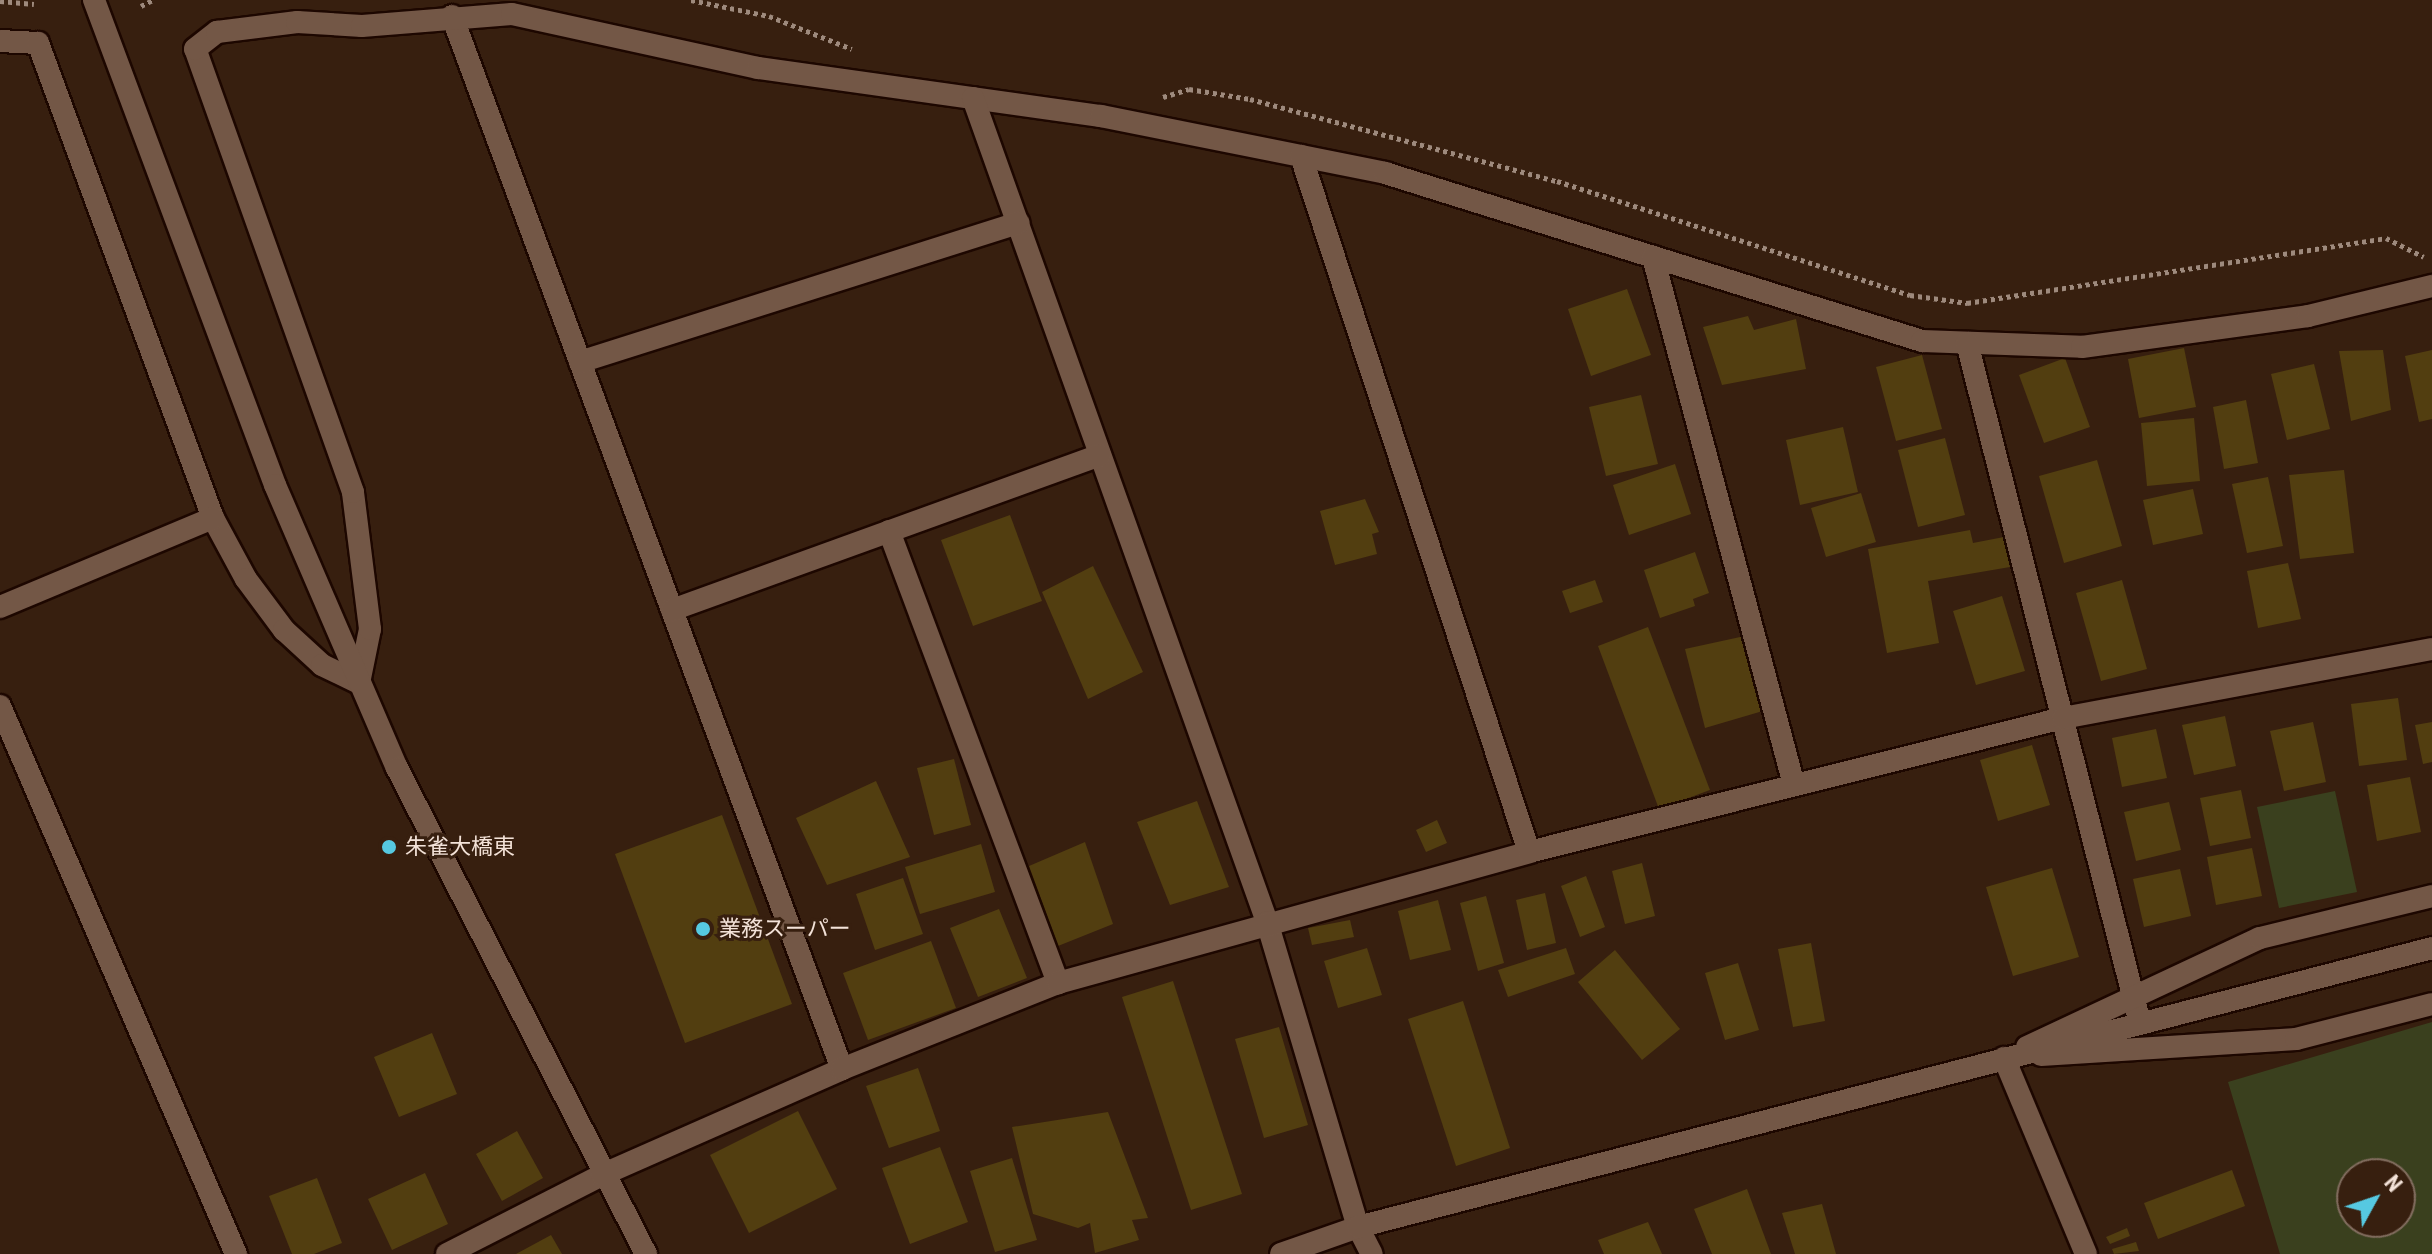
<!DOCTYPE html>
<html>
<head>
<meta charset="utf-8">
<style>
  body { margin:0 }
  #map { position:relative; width:2432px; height:1254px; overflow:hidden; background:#371f0f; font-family:"Roboto Condensed","Noto Sans JP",sans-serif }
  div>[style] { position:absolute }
  .green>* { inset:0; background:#3a401e }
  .building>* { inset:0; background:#523e10 }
  .path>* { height:5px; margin-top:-2.5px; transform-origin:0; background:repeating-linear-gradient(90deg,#9e8a7d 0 4px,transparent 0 8px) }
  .roads { filter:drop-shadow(2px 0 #1d0700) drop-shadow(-2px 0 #1d0700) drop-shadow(0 2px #1d0700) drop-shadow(0 -2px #1d0700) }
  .minor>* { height:22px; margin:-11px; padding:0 11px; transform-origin:11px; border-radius:11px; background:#735746 }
  .tertiary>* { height:22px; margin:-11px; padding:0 11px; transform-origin:11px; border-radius:11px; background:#735746 }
  .dots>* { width:22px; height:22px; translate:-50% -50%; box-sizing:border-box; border:4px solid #371f0f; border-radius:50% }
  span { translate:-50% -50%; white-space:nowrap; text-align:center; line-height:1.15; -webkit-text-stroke:6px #371f0f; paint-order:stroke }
  .poi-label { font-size:22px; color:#f3e2d8 }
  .left { translate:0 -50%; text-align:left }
  .north { position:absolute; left:2336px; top:1158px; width:80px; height:80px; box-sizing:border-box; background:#371f0f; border:2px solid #826d5f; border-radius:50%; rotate:50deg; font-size:22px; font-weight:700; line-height:32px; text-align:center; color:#f3e2d8 }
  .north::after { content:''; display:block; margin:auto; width:28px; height:36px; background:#56c9e1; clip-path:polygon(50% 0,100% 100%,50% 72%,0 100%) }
</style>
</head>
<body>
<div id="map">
  <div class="green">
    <i style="clip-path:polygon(2335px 791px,2357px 892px,2279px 908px,2257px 807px)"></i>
    <i style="clip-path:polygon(evenodd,2432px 1022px,2432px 1254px,2280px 1254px,2228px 1082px,2432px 1022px,2400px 1174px,2400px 1222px,2352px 1222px,2352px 1174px,2400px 1174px)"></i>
  </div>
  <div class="building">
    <i style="clip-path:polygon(1627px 289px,1651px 355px,1591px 376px,1568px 309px)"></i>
    <i style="clip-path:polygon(1748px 316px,1754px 330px,1796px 319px,1806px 369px,1722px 385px,1703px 327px)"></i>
    <i style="clip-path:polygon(2184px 348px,2196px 407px,2139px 418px,2128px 359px)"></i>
    <i style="clip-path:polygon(2383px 350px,2391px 410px,2351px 421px,2339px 351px)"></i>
    <i style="clip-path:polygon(2432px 350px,2432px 419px,2419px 422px,2405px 356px)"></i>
    <i style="clip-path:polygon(1922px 355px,1942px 429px,1896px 441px,1876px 367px)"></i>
    <i style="clip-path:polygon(2065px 358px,2090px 427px,2044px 443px,2019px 375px)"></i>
    <i style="clip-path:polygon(2314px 364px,2330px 429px,2287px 440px,2271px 374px)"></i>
    <i style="clip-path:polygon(1641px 395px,1658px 464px,1606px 476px,1589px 407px)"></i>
    <i style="clip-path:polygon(2246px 400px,2258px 463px,2224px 469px,2213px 407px)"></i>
    <i style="clip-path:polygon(2194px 418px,2200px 481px,2147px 486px,2141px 423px)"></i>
    <i style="clip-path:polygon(1843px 427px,1858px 492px,1800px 505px,1786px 440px)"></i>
    <i style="clip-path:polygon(1945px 438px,1965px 515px,1918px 527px,1898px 450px)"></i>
    <i style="clip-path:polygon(2097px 460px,2122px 546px,2064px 563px,2039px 476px)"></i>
    <i style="clip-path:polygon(1675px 464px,1691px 514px,1629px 535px,1613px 485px)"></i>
    <i style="clip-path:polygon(2344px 470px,2354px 553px,2300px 559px,2289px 475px)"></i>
    <i style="clip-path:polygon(2268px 477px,2283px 546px,2247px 553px,2232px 484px)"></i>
    <i style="clip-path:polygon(2193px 489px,2203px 534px,2153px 545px,2143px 500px)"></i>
    <i style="clip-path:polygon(1861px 493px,1876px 542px,1826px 557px,1811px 508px)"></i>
    <i style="clip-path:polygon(1365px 499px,1379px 532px,1372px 534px,1377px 554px,1335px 565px,1320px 511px)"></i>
    <i style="clip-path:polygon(1010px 515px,1042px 601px,973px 626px,941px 540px)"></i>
    <i style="clip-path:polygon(1970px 530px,1973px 543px,2004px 537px,2010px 567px,1928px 581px,1939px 643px,1887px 653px,1868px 549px)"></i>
    <i style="clip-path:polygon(1695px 552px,1709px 593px,1693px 599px,1695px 606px,1660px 618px,1644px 570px)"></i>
    <i style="clip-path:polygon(2288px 563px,2301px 619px,2258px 628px,2247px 571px)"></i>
    <i style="clip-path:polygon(1093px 566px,1143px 672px,1088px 699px,1042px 592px)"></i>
    <i style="clip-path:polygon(1595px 580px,1603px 602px,1570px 613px,1562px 591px)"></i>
    <i style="clip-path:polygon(2122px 580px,2147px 669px,2101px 681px,2076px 593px)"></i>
    <i style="clip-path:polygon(2002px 596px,2025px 671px,1976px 685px,1953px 611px)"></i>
    <i style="clip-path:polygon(1648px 627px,1710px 790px,1659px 809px,1598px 646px)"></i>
    <i style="clip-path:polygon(1754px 634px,1773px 708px,1705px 728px,1685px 649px)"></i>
    <i style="clip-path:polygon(2398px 698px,2407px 760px,2359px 766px,2351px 704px)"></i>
    <i style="clip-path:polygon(2225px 716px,2236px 766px,2194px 775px,2182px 725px)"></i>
    <i style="clip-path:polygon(2313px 722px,2326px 782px,2284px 791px,2270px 731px)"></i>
    <i style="clip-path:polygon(2432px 722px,2432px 762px,2423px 764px,2415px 725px)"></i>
    <i style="clip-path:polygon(2156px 729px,2167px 778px,2122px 787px,2112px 738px)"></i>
    <i style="clip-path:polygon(2032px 745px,2050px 805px,1998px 821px,1980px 760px)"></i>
    <i style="clip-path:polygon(954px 759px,971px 825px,934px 835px,917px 768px)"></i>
    <i style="clip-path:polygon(2410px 777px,2421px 832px,2377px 841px,2367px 785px)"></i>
    <i style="clip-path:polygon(876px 781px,910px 857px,827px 885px,796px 818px)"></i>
    <i style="clip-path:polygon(2241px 790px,2251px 838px,2210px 846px,2200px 798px)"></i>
    <i style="clip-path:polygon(1197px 801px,1229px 887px,1170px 905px,1137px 822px)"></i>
    <i style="clip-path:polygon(2169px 802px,2181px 850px,2136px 861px,2124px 812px)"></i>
    <i style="clip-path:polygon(722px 815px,792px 1004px,685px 1043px,615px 854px)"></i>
    <i style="clip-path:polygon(1437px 820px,1447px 843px,1426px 852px,1416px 830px)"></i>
    <i style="clip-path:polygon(1085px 842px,1113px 924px,1058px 946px,1029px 866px)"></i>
    <i style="clip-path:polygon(981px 844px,995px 892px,920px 914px,905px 867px)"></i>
    <i style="clip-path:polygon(2252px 848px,2262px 896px,2216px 905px,2207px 857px)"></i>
    <i style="clip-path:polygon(1642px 863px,1655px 916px,1625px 924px,1612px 871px)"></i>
    <i style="clip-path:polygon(2052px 868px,2079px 957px,2013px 976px,1986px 887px)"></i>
    <i style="clip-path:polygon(2180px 869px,2191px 916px,2144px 927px,2133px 879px)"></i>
    <i style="clip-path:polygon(1586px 876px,1605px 927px,1580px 937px,1561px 886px)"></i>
    <i style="clip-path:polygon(903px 878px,923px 934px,875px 950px,856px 894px)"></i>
    <i style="clip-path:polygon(1545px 893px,1556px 943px,1527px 950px,1516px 900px)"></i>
    <i style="clip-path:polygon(1486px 896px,1504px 963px,1478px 971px,1460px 903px)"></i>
    <i style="clip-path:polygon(1438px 900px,1451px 950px,1410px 960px,1398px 911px)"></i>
    <i style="clip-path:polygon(999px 909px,1027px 978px,978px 997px,950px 928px)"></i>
    <i style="clip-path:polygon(1350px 920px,1354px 937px,1312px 945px,1308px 928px)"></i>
    <i style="clip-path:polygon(931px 941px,956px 1008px,868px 1040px,843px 973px)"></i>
    <i style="clip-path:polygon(1811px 943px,1825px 1021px,1793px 1027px,1778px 949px)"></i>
    <i style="clip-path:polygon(1367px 948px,1382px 995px,1338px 1008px,1324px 961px)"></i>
    <i style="clip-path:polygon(1566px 948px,1575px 974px,1508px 997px,1498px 970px)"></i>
    <i style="clip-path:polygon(1615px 950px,1680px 1029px,1642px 1060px,1578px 982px)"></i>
    <i style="clip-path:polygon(1738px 963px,1759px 1030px,1725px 1040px,1705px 973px)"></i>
    <i style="clip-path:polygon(1173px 981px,1242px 1194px,1191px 1210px,1122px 997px)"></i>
    <i style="clip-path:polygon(1463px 1001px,1510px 1148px,1456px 1166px,1408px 1019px)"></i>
    <i style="clip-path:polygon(1279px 1027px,1308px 1125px,1264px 1138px,1235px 1039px)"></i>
    <i style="clip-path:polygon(432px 1033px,457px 1094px,399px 1117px,374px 1057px)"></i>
    <i style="clip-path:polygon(918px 1068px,940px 1131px,889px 1148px,866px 1086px)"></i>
    <i style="clip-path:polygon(798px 1111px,837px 1189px,749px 1233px,710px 1155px)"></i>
    <i style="clip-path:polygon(1108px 1112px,1148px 1218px,1132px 1220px,1139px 1240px,1095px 1253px,1090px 1223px,1078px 1228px,1033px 1214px,1012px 1127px)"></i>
    <i style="clip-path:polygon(517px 1131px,543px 1178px,502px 1201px,476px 1154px)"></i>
    <i style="clip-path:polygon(940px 1147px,968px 1222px,910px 1244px,882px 1168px)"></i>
    <i style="clip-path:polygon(1012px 1158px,1037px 1240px,995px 1252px,970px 1171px)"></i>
    <i style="clip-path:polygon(2232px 1170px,2245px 1206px,2158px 1239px,2144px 1203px)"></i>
    <i style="clip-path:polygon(425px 1173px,448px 1224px,392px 1250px,368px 1199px)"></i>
    <i style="clip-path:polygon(317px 1178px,342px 1243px,314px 1254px,292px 1254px,269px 1196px)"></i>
    <i style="clip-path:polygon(1747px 1189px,1771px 1254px,1712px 1254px,1694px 1209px)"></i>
    <i style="clip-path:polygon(1822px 1204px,1836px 1254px,1795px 1254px,1782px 1213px)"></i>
    <i style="clip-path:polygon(1648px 1222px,1662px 1254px,1604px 1254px,1598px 1240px)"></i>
    <i style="clip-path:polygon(2127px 1228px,2130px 1236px,2110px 1244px,2106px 1237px)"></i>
    <i style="clip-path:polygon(551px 1235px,562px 1254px,516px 1254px)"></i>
    <i style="clip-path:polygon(2136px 1242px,2139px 1251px,2114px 1254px,2112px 1249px)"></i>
  </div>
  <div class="path">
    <i style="left:691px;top:0;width:80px;rotate:11.6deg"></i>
    <i style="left:769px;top:16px;width:89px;rotate:21.7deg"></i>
    <i style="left:0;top:1px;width:34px;rotate:5deg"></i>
    <i style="left:141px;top:6px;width:13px;rotate:-27deg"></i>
    <i style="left:1163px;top:97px;width:27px;rotate:-17deg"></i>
    <i style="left:1189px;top:89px;width:62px;rotate:9.3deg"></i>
    <i style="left:1250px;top:99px;width:318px;rotate:15deg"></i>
    <i style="left:1557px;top:181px;width:371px;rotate:17.9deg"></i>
    <i style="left:1910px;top:295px;width:58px;rotate:8deg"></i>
    <i style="left:1967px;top:303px;width:424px;rotate:-8.8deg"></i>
    <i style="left:2386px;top:238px;width:42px;rotate:26.6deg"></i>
  </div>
  <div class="roads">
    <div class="minor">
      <i style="left:452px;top:16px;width:1123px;rotate:69.68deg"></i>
      <i style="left:0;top:41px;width:38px;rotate:3deg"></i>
      <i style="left:38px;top:43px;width:506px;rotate:69.78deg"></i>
      <i style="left:213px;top:518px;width:69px;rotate:61.6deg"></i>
      <i style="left:246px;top:579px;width:64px;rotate:53.3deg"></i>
      <i style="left:284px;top:630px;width:52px;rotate:42.6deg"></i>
      <i style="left:322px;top:665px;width:41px;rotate:25.9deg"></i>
      <i style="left:359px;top:683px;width:55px;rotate:-78.5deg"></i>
      <i style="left:370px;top:629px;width:138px;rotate:-97.1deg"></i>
      <i style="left:353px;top:492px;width:470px;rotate:-109.6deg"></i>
      <i style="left:195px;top:49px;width:28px;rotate:-38deg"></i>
      <i style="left:217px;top:32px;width:81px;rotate:-7.1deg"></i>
      <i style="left:297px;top:22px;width:65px;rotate:3.5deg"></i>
      <i style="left:362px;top:26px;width:150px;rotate:-4.6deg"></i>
      <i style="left:512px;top:14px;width:252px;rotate:12.4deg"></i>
      <i style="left:758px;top:68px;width:346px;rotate:8deg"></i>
      <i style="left:1101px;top:116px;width:290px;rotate:11.3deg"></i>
      <i style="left:1385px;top:173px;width:563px;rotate:17.37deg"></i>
      <i style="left:1922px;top:341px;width:160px;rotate:2.1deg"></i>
      <i style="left:2082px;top:347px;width:228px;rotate:-7.8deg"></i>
      <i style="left:2308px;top:316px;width:128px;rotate:-13.6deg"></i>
      <i style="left:973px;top:98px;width:875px;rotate:70.36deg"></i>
      <i style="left:1267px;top:922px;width:318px;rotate:73.4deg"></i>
      <i style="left:1358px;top:1227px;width:30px;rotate:63deg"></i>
      <i style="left:1301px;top:156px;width:732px;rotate:71.86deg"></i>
      <i style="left:1653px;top:257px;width:547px;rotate:75.05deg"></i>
      <i style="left:1967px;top:343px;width:702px;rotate:75.73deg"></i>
      <i style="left:580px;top:362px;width:460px;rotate:-17.6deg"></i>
      <i style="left:889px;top:531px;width:483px;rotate:69.5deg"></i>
      <i style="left:0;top:607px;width:231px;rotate:-22.7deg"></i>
      <i style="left:672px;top:610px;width:455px;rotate:-19.9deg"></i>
      <i style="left:0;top:706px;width:597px;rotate:66.7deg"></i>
      <i style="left:2027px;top:1047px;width:257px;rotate:-25.1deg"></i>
      <i style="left:2260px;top:938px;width:177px;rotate:-13.7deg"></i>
      <i style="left:2041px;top:1055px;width:256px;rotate:-3.6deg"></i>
      <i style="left:2296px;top:1039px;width:140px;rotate:-14.4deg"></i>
      <i style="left:2004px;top:1058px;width:212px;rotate:67.3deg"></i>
      <i style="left:447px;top:1254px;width:174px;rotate:-27deg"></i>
      <i style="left:602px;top:1175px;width:262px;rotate:-23.8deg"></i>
      <i style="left:842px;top:1069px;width:232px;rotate:-21.7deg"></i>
      <i style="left:1058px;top:983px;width:489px;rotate:-15.5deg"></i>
      <i style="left:1529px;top:852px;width:551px;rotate:-14.09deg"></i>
      <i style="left:2063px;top:718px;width:375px;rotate:-10.6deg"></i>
    </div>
    <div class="tertiary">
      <i style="left:94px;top:0;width:518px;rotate:69.53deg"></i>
      <i style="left:275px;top:485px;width:308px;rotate:66.7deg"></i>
      <i style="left:397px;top:768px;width:546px;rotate:62.87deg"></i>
      <i style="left:1281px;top:1254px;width:82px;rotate:-19.3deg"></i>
      <i style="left:1358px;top:1227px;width:1110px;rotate:-14.56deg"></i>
    </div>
  </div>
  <div class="dots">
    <i style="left:389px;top:847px;background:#56c9e1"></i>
    <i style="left:703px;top:929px;background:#56c9e1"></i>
  </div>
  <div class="poi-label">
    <span class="left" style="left:405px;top:847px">朱雀大橋東</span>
    <span class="left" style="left:719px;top:929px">業務スーパー</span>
  </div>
  <div class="north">N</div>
</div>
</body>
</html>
